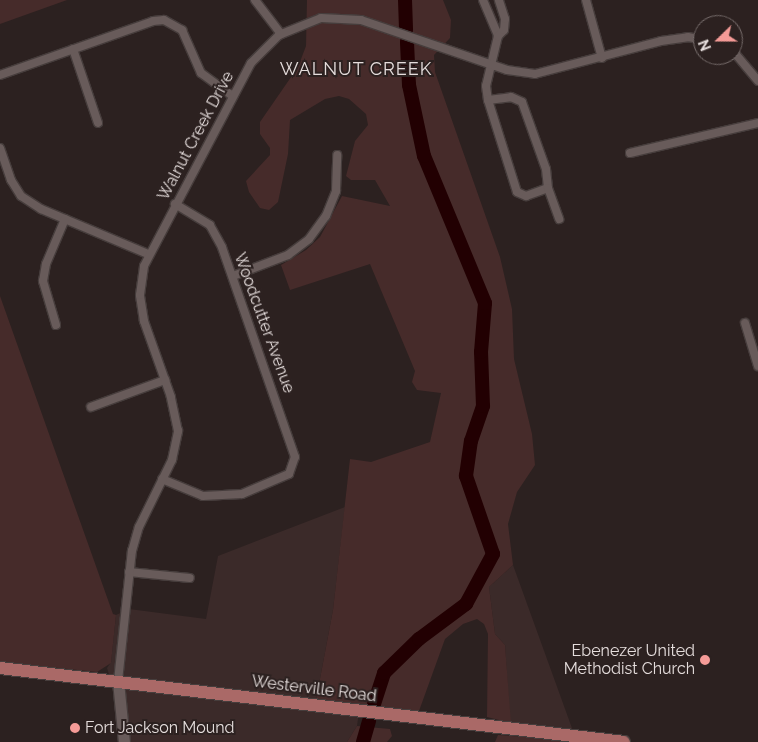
<!DOCTYPE html>
<html>
<head>
<meta charset="utf-8">
<style>
  body { margin:0 }
  #map { position:relative; width:758px; height:742px; overflow:hidden; background:#2c2120; font-family:Raleway,sans-serif }
  div>[style] { position:absolute }
  .built>* { inset:0; background:#3b2a29 }
  .green>* { inset:0; background:#462b2a }
  .river>* { height:14px; margin:-7px; padding:0 7px; transform-origin:7px; border-radius:7px; background:#220002 }
  .roads { filter:drop-shadow(1px 0 #463d3c) drop-shadow(-1px 0 #463d3c) drop-shadow(0 1px #463d3c) drop-shadow(0 -1px #463d3c) }
  .street>* { height:8px; margin:-4px; padding:0 4px; transform-origin:4px; border-radius:4px; background:#685b5a }
  .secondary>* { height:11px; margin:-5.5px; padding:0 5.5px; transform-origin:5.5px; border-radius:5.5px; background:#685b5a }
  .primary>* { height:12px; margin:-6px; padding:0 6px; transform-origin:6px; border-radius:6px; background:#aa6967 }
  .dots>* { width:14px; height:14px; translate:-50% -50%; box-sizing:border-box; border:2px solid #2c2120; border-radius:50% }
  span { translate:-50% -50%; white-space:nowrap; text-align:center; line-height:1.15; -webkit-text-stroke:4px #2c2120; paint-order:stroke }
  .street-label { font-size:16px; color:#e5dddc }
  .poi-label { font-size:16px; color:#e5dddc }
  .right { translate:-100% -50%; text-align:right }
  .left { translate:0 -50%; text-align:left }
  .neighbourhood-label { font-size:18px; color:#e5dddc; letter-spacing:1px }
  .north { position:absolute; left:693px; top:15px; width:50px; height:50px; box-sizing:border-box; background:#2c2120; border:1px solid #766c6b; border-radius:50%; rotate:248deg; font-size:14px; font-weight:700; line-height:20px; text-align:center; color:#e5dddc }
  .north::after { content:''; display:block; margin:auto; width:18px; height:22px; background:#f59b97; clip-path:polygon(50% 0,100% 100%,50% 72%,0 100%) }
</style>
</head>
<body>
<div id="map">
  <div class="built">
    <i style="clip-path:polygon(345px 507px,333px 610px,316px 700px,360px 705px,357px 726px,347px 742px,123px 742px,117px 700px,107px 668px,111px 662px,116px 615px,129px 609px,206px 619px,218px 556px)"></i>
    <i style="clip-path:polygon(513px 565px,577px 742px,511px 736px,505px 645px,495px 634px,489px 587px)"></i>
  </div>
  <div class="green">
    <i style="clip-path:polygon(0 0,67px 0,0 24px)"></i>
    <i style="clip-path:polygon(307px 0,443px 0,451px 20px,450px 38px,434px 55px,435px 72px,500px 257px,512px 309px,514px 359px,532px 434px,535px 465px,517px 492px,508px 524px,513px 565px,489px 587px,495px 634px,505px 645px,511px 723px,487px 717px,488px 634px,484px 624px,477px 619px,463px 624px,445px 639px,419px 711px,316px 700px,333px 610px,350px 459px,371px 462px,430px 442px,441px 393px,417px 390px,412px 382px,415px 371px,370px 264px,290px 290px,281px 265px,306px 250px,320px 237px,342px 196px,390px 206px,375px 180px,351px 180px,346px 176px,355px 141px,368px 125px,366px 114px,349px 99px,339px 96px,325px 99px,290px 120px,288px 154px,278px 202px,269px 210px,260px 208px,249px 192px,246px 181px,270px 155px,270px 148px,260px 134px,260px 122px,298px 67px,306px 46px)"></i>
    <i style="clip-path:polygon(0 296px,113px 614px,116px 615px,111px 663px,97px 672px,0 662px)"></i>
    <i style="clip-path:polygon(357px 726px,390px 729px,392px 736px,387px 742px,347px 742px)"></i>
    <i style="clip-path:polygon(498px 735px,541px 738px,575px 742px,495px 742px)"></i>
  </div>
  <div class="river">
    <i style="left:405px;top:0;width:30px;rotate:88deg"></i>
    <i style="left:374px;top:704px;width:33px;rotate:-72deg"></i>
    <i style="left:384px;top:673px;width:49px;rotate:-44.2deg"></i>
    <i style="left:419px;top:639px;width:59px;rotate:-36.7deg"></i>
    <i style="left:466px;top:604px;width:57px;rotate:-61.6deg"></i>
    <i style="left:493px;top:554px;width:83px;rotate:-109.1deg"></i>
    <i style="left:466px;top:476px;width:35px;rotate:-82deg"></i>
    <i style="left:471px;top:441px;width:37px;rotate:-71deg"></i>
    <i style="left:483px;top:406px;width:54px;rotate:-92.1deg"></i>
    <i style="left:481px;top:352px;width:49px;rotate:-85.3deg"></i>
    <i style="left:485px;top:303px;width:159px;rotate:-112.5deg"></i>
    <i style="left:424px;top:156px;width:73px;rotate:-101.9deg"></i>
    <i style="left:409px;top:85px;width:43px;rotate:-92.7deg"></i>
    <i style="left:363px;top:742px;width:22px;rotate:-74deg"></i>
  </div>
  <div class="roads">
    <div class="street">
      <i style="left:255px;top:0;width:43px;rotate:52.6deg"></i>
      <i style="left:483px;top:0;width:39px;rotate:67deg"></i>
      <i style="left:498px;top:36px;width:51px;rotate:103.5deg"></i>
      <i style="left:486px;top:86px;width:14px;rotate:82deg"></i>
      <i style="left:488px;top:100px;width:96px;rotate:72.5deg"></i>
      <i style="left:517px;top:192px;width:10px;rotate:24deg"></i>
      <i style="left:526px;top:196px;width:23px;rotate:-20deg"></i>
      <i style="left:586px;top:0;width:60px;rotate:74.6deg"></i>
      <i style="left:498px;top:36px;width:8px;rotate:-45deg"></i>
      <i style="left:504px;top:30px;width:11px;rotate:-85deg"></i>
      <i style="left:505px;top:19px;width:20px;rotate:-108deg"></i>
      <i style="left:73px;top:49px;width:78px;rotate:71.3deg"></i>
      <i style="left:733px;top:51px;width:39px;rotate:50deg"></i>
      <i style="left:0;top:75px;width:162px;rotate:-19.4deg"></i>
      <i style="left:153px;top:21px;width:11px;rotate:-5deg"></i>
      <i style="left:164px;top:20px;width:21px;rotate:29deg"></i>
      <i style="left:182px;top:30px;width:47px;rotate:66.2deg"></i>
      <i style="left:201px;top:73px;width:39px;rotate:36deg"></i>
      <i style="left:488px;top:100px;width:23px;rotate:-7deg"></i>
      <i style="left:511px;top:97px;width:12px;rotate:24deg"></i>
      <i style="left:522px;top:102px;width:71px;rotate:70.3deg"></i>
      <i style="left:546px;top:169px;width:19px;rotate:84deg"></i>
      <i style="left:548px;top:188px;width:33px;rotate:70deg"></i>
      <i style="left:0;top:148px;width:34px;rotate:71deg"></i>
      <i style="left:11px;top:180px;width:19px;rotate:58deg"></i>
      <i style="left:21px;top:196px;width:24px;rotate:33deg"></i>
      <i style="left:41px;top:209px;width:116px;rotate:22.8deg"></i>
      <i style="left:630px;top:153px;width:131px;rotate:-13.2deg"></i>
      <i style="left:233px;top:276px;width:59px;rotate:-20.9deg"></i>
      <i style="left:288px;top:255px;width:26px;rotate:-37deg"></i>
      <i style="left:309px;top:239px;width:29px;rotate:-54deg"></i>
      <i style="left:326px;top:216px;width:27px;rotate:-68deg"></i>
      <i style="left:336px;top:191px;width:36px;rotate:-88deg"></i>
      <i style="left:745px;top:323px;width:45px;rotate:73.2deg"></i>
      <i style="left:56px;top:325px;width:46px;rotate:-106.5deg"></i>
      <i style="left:43px;top:281px;width:17px;rotate:-80deg"></i>
      <i style="left:46px;top:264px;width:49px;rotate:-67.1deg"></i>
      <i style="left:91px;top:407px;width:79px;rotate:-20deg"></i>
      <i style="left:162px;top:479px;width:44px;rotate:22.5deg"></i>
      <i style="left:203px;top:496px;width:39px;rotate:-3deg"></i>
      <i style="left:242px;top:494px;width:51px;rotate:-23.1deg"></i>
      <i style="left:289px;top:474px;width:18px;rotate:-71deg"></i>
      <i style="left:295px;top:457px;width:222px;rotate:-109.2deg"></i>
      <i style="left:222px;top:247px;width:25px;rotate:-119deg"></i>
      <i style="left:210px;top:225px;width:41px;rotate:-149deg"></i>
      <i style="left:129px;top:572px;width:61px;rotate:5.6deg"></i>
      <i style="left:118px;top:681px;width:131px;rotate:-83.9deg"></i>
      <i style="left:132px;top:551px;width:25px;rotate:-74deg"></i>
      <i style="left:139px;top:527px;width:75px;rotate:-63.8deg"></i>
      <i style="left:172px;top:460px;width:30px;rotate:-78deg"></i>
      <i style="left:178px;top:431px;width:35px;rotate:-102deg"></i>
      <i style="left:171px;top:397px;width:81px;rotate:-109.6deg"></i>
      <i style="left:144px;top:321px;width:26px;rotate:-99deg"></i>
      <i style="left:140px;top:295px;width:29px;rotate:-82deg"></i>
      <i style="left:144px;top:266px;width:229px;rotate:-62.2deg"></i>
      <i style="left:251px;top:63px;width:40px;rotate:-45deg"></i>
      <i style="left:279px;top:35px;width:45px;rotate:-22deg"></i>
      <i style="left:321px;top:18px;width:40px;rotate:2.9deg"></i>
      <i style="left:361px;top:20px;width:154px;rotate:18.9deg"></i>
      <i style="left:507px;top:70px;width:28px;rotate:8deg"></i>
      <i style="left:535px;top:74px;width:130px;rotate:-14.7deg"></i>
      <i style="left:661px;top:41px;width:27px;rotate:-8deg"></i>
      <i style="left:688px;top:37px;width:15px;rotate:11deg"></i>
    </div>
    <div class="secondary">
      <i style="left:118px;top:681px;width:61px;rotate:84.4deg"></i>
    </div>
    <div class="primary">
      <i style="left:0;top:668px;width:628px;rotate:6.76deg"></i>
    </div>
  </div>
  <div class="dots">
    <i style="left:705px;top:660px;background:#f59b97"></i>
    <i style="left:75px;top:728px;background:#f59b97"></i>
  </div>
  <div class="street-label">
    <span style="left:196px;top:136px;rotate:-62deg">Walnut Creek Drive</span>
    <span style="left:264px;top:323px;rotate:70deg">Woodcutter Avenue</span>
    <span style="left:314px;top:689px;rotate:7deg">Westerville Road</span>
  </div>
  <div class="poi-label">
    <span class="right" style="left:695px;top:660px">Ebenezer United<br>Methodist Church</span>
    <span class="left" style="left:85px;top:728px">Fort Jackson Mound</span>
  </div>
  <div class="neighbourhood-label">
    <span style="left:356px;top:69px">WALNUT CREEK</span>
  </div>
  <div class="north">N</div>
</div>
</body>
</html>
